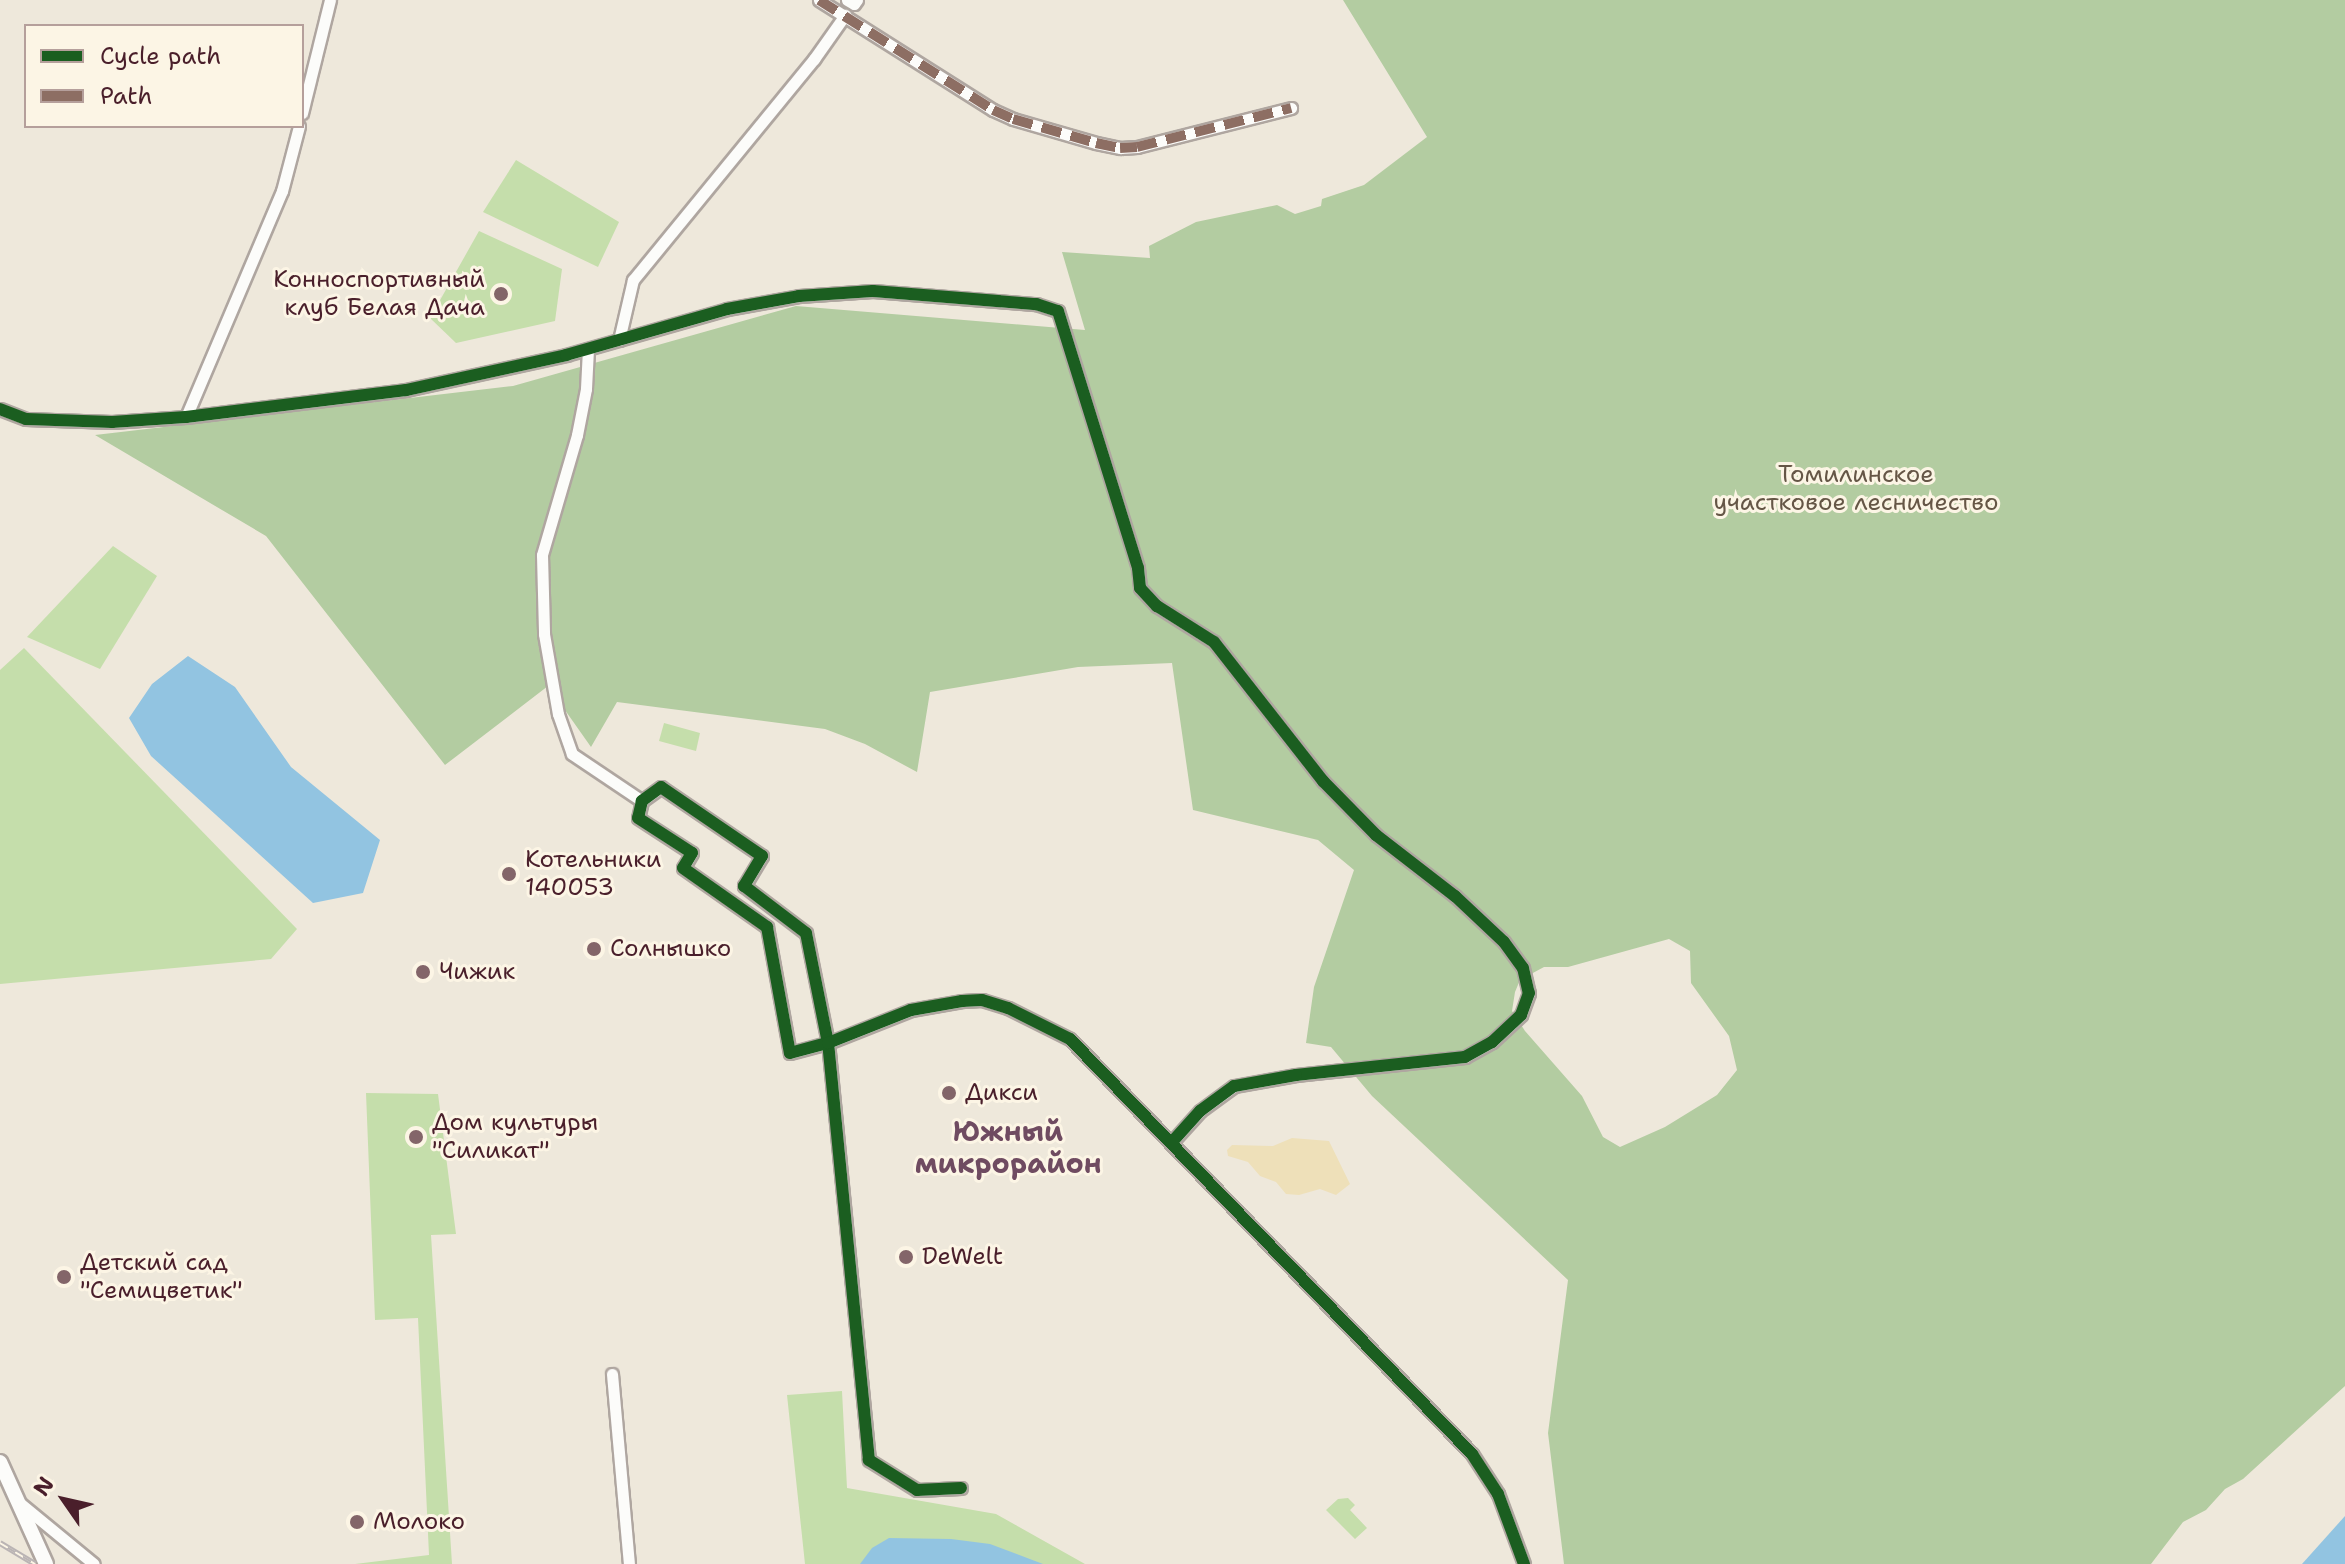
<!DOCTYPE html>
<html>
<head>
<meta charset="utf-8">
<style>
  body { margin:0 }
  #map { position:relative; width:2345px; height:1564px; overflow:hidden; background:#eee8db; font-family:"Shantell Sans",sans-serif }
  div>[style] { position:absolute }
  .green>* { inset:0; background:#c5deab }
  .forest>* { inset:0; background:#b3cca1 }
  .sand>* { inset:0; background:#eee0b9 }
  .water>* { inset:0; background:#92c4e1 }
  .roads { filter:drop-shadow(2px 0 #afa6a0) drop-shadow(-2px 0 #afa6a0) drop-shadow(0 2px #afa6a0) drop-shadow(0 -2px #afa6a0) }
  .minor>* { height:11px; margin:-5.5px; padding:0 5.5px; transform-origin:5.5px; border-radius:5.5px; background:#fcfcfa }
  .tertiary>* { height:14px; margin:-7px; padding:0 7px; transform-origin:7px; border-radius:7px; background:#fcfcfa }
  .rail>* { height:6px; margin-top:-3px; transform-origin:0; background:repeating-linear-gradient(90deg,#fcf5e5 0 9px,#bab4b4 0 18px); box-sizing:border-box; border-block:2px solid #bab4b4 }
  .quiet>* { height:10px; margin-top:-5px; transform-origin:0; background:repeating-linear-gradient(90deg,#8d6e63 0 20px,transparent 0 30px) }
  .cycleway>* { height:12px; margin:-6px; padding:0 6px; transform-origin:6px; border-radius:6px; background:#1b5e20 }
  .dots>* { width:22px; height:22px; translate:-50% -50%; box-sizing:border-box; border:4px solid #fcf5e5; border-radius:50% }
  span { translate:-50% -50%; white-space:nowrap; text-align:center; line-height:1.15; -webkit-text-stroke:6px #fcf5e5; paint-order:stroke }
  .poi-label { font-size:24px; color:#4a1f2b }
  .right { translate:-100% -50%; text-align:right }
  .left { translate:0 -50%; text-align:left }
  .park-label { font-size:24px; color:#655646 }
  .quarter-label { font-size:28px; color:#6f4b61; font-weight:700 }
  .legend { position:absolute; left:24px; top:24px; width:280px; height:104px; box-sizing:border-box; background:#fcf5e5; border:2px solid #b59f9b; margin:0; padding:10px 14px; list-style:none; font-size:24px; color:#4a1f2b }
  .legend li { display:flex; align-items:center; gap:16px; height:40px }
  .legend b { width:40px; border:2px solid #b59f9b }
  .north { position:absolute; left:24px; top:1460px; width:80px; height:80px; -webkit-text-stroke:6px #fcf5e5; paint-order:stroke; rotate:304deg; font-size:22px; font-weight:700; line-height:32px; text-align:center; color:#4a1f2b }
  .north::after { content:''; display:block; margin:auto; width:28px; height:36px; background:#4a1f2b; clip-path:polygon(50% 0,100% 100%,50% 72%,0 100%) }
</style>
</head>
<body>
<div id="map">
  <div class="green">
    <i style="clip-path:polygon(516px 160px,619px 222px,598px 267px,483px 212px)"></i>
    <i style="clip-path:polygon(479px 231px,562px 269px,555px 321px,456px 343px,430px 318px)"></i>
    <i style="clip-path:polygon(113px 546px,157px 576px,100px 669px,27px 637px)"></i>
    <i style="clip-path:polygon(24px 648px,297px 929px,271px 959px,0 984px,0 670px)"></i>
    <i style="clip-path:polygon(664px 723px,700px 733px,696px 751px,659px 741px)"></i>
    <i style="clip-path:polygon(366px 1093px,438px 1094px,456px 1234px,431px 1235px,452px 1564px,355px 1564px,429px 1555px,418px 1318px,375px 1320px)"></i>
    <i style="clip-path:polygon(842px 1391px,847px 1488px,996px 1514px,1085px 1564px,805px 1564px,787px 1395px)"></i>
    <i style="clip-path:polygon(1348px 1498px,1355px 1505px,1350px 1510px,1367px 1528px,1355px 1539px,1326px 1510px,1338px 1499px)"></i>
  </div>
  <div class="forest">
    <i style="clip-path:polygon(evenodd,1343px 0,2345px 0,2345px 1386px,2243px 1479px,2225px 1489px,2206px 1510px,2183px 1522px,2151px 1564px,1564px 1564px,1548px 1433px,1568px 1280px,1372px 1096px,1331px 1047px,1306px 1043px,1314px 987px,1354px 870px,1318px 840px,1193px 810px,1172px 663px,1078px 667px,930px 692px,917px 772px,865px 744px,825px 729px,617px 702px,591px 747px,548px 686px,445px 765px,266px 536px,95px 435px,513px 386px,796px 306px,1085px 330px,1062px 252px,1150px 258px,1149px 246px,1196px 222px,1277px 205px,1295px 214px,1321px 206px,1322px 199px,1364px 185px,1427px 137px,1343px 0,1669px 939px,1690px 951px,1691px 983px,1729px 1036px,1737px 1070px,1717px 1095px,1665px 1127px,1620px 1147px,1603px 1137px,1582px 1096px,1525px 1031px,1512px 1011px,1515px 992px,1520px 980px,1544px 967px,1568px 967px,1669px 939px)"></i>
  </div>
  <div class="sand">
    <i style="clip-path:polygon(1292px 1138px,1329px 1141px,1350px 1184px,1336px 1195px,1320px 1189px,1299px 1195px,1286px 1194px,1276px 1182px,1260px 1176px,1248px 1162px,1228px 1156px,1227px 1150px,1232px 1145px,1273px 1146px)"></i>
  </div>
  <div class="water">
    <i style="clip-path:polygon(188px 656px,235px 687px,291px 767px,380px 840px,363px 893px,313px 903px,151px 756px,129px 718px,152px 684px)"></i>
    <i style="clip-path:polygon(2345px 1516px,2345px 1564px,2302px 1564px)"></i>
    <i style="clip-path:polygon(889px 1538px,951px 1539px,990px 1544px,1043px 1564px,860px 1564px,872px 1548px)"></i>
  </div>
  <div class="roads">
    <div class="minor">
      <i style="left:819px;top:0;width:206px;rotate:32.3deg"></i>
      <i style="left:993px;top:110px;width:22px;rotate:24deg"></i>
      <i style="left:1013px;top:119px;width:86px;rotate:16.1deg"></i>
      <i style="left:1096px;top:143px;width:25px;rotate:12deg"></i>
      <i style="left:1120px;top:148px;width:17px;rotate:-3deg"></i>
      <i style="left:1137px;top:147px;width:159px;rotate:-14.2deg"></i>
      <i style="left:847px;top:0;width:8px;rotate:30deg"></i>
      <i style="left:854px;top:4px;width:5px;rotate:-53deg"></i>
      <i style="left:302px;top:113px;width:116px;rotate:-76.1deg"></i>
      <i style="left:619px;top:340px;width:62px;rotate:-76.9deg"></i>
      <i style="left:633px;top:280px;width:286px;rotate:-50.7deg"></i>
      <i style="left:814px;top:59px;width:54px;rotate:-54.8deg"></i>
      <i style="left:588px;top:349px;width:40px;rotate:92.9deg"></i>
      <i style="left:586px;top:389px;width:47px;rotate:101.1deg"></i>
      <i style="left:577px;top:435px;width:125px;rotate:106.3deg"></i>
      <i style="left:542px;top:555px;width:79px;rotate:88.5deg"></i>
      <i style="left:544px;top:634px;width:81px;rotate:80.1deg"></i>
      <i style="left:558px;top:714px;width:42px;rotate:70.7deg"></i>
      <i style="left:572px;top:754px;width:84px;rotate:33.9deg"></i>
      <i style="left:0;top:409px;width:28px;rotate:21deg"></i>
      <i style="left:26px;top:419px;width:86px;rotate:2deg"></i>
      <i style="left:112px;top:422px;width:74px;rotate:-3.9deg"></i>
      <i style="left:186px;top:417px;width:222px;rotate:-7deg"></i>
      <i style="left:406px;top:390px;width:164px;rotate:-12.3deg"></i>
      <i style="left:566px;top:355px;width:167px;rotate:-15.9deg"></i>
      <i style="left:727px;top:309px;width:73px;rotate:-10.2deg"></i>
      <i style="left:799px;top:296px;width:74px;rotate:-3.9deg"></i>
      <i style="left:873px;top:291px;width:164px;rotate:4.6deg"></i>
      <i style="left:1036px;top:304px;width:23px;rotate:18deg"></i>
      <i style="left:1058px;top:311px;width:269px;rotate:72.7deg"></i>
      <i style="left:1138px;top:568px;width:20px;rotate:84deg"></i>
      <i style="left:1140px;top:588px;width:25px;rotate:47deg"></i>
      <i style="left:1157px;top:606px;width:67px;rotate:32.3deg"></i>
      <i style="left:1214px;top:642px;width:177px;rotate:51.9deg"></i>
      <i style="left:1323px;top:781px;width:76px;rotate:45.5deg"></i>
      <i style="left:1376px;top:835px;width:100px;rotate:37.7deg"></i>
      <i style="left:1455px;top:896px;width:67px;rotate:43.2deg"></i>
      <i style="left:1504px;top:942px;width:32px;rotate:54deg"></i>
      <i style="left:1523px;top:968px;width:26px;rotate:77deg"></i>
      <i style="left:1529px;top:993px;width:23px;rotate:110deg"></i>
      <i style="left:1521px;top:1015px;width:40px;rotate:137deg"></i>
      <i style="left:1492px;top:1042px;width:31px;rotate:151deg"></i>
      <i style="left:1465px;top:1057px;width:170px;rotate:173.9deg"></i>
      <i style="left:1296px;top:1075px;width:63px;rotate:169.9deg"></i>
      <i style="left:1234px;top:1086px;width:42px;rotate:143.7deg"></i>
      <i style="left:1200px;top:1111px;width:42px;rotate:132.1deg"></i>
      <i style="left:186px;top:417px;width:246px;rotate:-67deg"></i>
      <i style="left:282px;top:191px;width:67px;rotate:-75.3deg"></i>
      <i style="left:612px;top:1374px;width:191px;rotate:84.9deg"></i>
      <i style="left:961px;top:1488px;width:44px;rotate:177.4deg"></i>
      <i style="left:917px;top:1490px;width:57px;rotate:-148deg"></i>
      <i style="left:869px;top:1460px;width:419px;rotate:-95.6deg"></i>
      <i style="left:828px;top:1043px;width:112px;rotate:-101.3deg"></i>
      <i style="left:806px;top:933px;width:78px;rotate:-142.8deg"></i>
      <i style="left:744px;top:886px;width:35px;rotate:-59deg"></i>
      <i style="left:762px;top:856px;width:122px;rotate:-145.7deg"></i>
      <i style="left:661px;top:787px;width:24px;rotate:144deg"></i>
      <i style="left:642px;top:801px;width:17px;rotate:103deg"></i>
      <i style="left:638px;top:818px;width:64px;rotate:32.9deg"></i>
      <i style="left:692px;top:853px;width:17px;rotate:121deg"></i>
      <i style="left:683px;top:868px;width:103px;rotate:35.1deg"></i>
      <i style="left:767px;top:927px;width:128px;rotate:79.7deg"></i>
      <i style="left:790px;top:1053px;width:39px;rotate:-15deg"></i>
      <i style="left:828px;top:1043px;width:89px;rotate:-21.7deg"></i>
      <i style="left:911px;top:1010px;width:52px;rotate:-10deg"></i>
      <i style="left:962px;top:1001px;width:20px;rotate:-3deg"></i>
      <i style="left:982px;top:1000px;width:27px;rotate:17deg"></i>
      <i style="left:1008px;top:1008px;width:69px;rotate:26.6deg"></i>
      <i style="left:1070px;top:1039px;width:578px;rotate:45.91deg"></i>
      <i style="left:1472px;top:1454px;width:48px;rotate:57deg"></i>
      <i style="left:1498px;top:1494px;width:75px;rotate:69.6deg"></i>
      <i style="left:21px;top:1504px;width:94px;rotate:39.4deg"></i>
    </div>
    <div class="tertiary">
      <i style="left:0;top:1462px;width:112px;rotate:65.7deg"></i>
    </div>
  </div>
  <div class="rail">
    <i style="left:0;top:1543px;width:41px;rotate:31deg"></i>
  </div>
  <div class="quiet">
    <i style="left:819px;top:0;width:206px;rotate:32.3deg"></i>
    <i style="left:993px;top:110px;width:22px;rotate:24deg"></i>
    <i style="left:1013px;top:119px;width:86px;rotate:16.1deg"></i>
    <i style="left:1096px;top:143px;width:25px;rotate:12deg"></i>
    <i style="left:1120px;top:148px;width:17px;rotate:-3deg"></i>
    <i style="left:1137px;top:147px;width:159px;rotate:-14.2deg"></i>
  </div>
  <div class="cycleway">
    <i style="left:0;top:409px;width:28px;rotate:21deg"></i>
    <i style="left:26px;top:419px;width:86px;rotate:2deg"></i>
    <i style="left:112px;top:422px;width:74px;rotate:-3.9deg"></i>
    <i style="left:186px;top:417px;width:222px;rotate:-7deg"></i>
    <i style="left:406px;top:390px;width:164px;rotate:-12.3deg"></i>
    <i style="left:566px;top:355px;width:167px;rotate:-15.9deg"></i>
    <i style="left:727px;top:309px;width:73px;rotate:-10.2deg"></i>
    <i style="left:799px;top:296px;width:74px;rotate:-3.9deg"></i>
    <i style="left:873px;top:291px;width:164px;rotate:4.6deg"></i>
    <i style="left:1036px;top:304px;width:23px;rotate:18deg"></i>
    <i style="left:1058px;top:311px;width:269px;rotate:72.7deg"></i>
    <i style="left:1138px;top:568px;width:20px;rotate:84deg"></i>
    <i style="left:1140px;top:588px;width:25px;rotate:47deg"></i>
    <i style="left:1157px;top:606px;width:67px;rotate:32.3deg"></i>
    <i style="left:1214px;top:642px;width:177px;rotate:51.9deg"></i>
    <i style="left:1323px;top:781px;width:76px;rotate:45.5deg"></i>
    <i style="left:1376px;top:835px;width:100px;rotate:37.7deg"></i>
    <i style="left:1455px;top:896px;width:67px;rotate:43.2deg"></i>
    <i style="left:1504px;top:942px;width:32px;rotate:54deg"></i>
    <i style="left:1523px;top:968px;width:26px;rotate:77deg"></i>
    <i style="left:1529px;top:993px;width:23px;rotate:110deg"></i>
    <i style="left:1521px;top:1015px;width:40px;rotate:137deg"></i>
    <i style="left:1492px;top:1042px;width:31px;rotate:151deg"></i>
    <i style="left:1465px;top:1057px;width:170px;rotate:173.9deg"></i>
    <i style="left:1296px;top:1075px;width:63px;rotate:169.9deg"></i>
    <i style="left:1234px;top:1086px;width:42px;rotate:143.7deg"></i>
    <i style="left:1200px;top:1111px;width:42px;rotate:132.1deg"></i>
    <i style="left:961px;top:1488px;width:44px;rotate:177.4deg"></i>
    <i style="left:917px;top:1490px;width:57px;rotate:-148deg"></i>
    <i style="left:869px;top:1460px;width:419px;rotate:-95.6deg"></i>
    <i style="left:828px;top:1043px;width:112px;rotate:-101.3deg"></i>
    <i style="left:806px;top:933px;width:78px;rotate:-142.8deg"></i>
    <i style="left:744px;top:886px;width:35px;rotate:-59deg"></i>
    <i style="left:762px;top:856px;width:122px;rotate:-145.7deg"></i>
    <i style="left:661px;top:787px;width:24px;rotate:144deg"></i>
    <i style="left:642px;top:801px;width:17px;rotate:103deg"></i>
    <i style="left:638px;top:818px;width:64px;rotate:32.9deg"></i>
    <i style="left:692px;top:853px;width:17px;rotate:121deg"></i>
    <i style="left:683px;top:868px;width:103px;rotate:35.1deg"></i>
    <i style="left:767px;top:927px;width:128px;rotate:79.7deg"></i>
    <i style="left:790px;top:1053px;width:39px;rotate:-15deg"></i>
    <i style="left:828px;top:1043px;width:89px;rotate:-21.7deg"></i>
    <i style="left:911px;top:1010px;width:52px;rotate:-10deg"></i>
    <i style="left:962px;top:1001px;width:20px;rotate:-3deg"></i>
    <i style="left:982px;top:1000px;width:27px;rotate:17deg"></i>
    <i style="left:1008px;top:1008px;width:69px;rotate:26.6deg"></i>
    <i style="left:1070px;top:1039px;width:578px;rotate:45.91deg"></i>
    <i style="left:1472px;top:1454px;width:48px;rotate:57deg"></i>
    <i style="left:1498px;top:1494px;width:75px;rotate:69.6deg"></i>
  </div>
  <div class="dots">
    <i style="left:501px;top:294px;background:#836569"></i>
    <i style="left:509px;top:874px;background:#836569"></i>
    <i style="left:594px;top:949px;background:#836569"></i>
    <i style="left:423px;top:972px;background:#836569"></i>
    <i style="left:949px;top:1093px;background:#836569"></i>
    <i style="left:416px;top:1137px;background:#836569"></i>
    <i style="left:906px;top:1257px;background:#836569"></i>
    <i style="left:64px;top:1277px;background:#836569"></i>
    <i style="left:357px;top:1522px;background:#836569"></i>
  </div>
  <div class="poi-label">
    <span class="right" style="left:485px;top:294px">Конноспортивный<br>клуб Белая Дача</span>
    <span class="left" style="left:525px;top:874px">Котельники<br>140053</span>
    <span class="left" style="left:610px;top:949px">Солнышко</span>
    <span class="left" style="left:439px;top:972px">Чижик</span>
    <span class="left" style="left:965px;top:1093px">Дикси</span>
    <span class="left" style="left:432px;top:1137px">Дом культуры<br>"Силикат"</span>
    <span class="left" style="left:922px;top:1257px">DeWelt</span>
    <span class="left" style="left:80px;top:1277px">Детский сад<br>"Семицветик"</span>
    <span class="left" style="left:373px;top:1522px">Молоко</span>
  </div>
  <div class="park-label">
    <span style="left:1856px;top:489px">Томилинское<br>участковое лесничество</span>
  </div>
  <div class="quarter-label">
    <span style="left:1008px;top:1147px">Южный<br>микрорайон</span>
  </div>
  <ul class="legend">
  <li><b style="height:10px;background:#1b5e20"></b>Cycle path</li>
  <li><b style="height:10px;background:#8d6e63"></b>Path</li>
  </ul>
  <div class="north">N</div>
</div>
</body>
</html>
